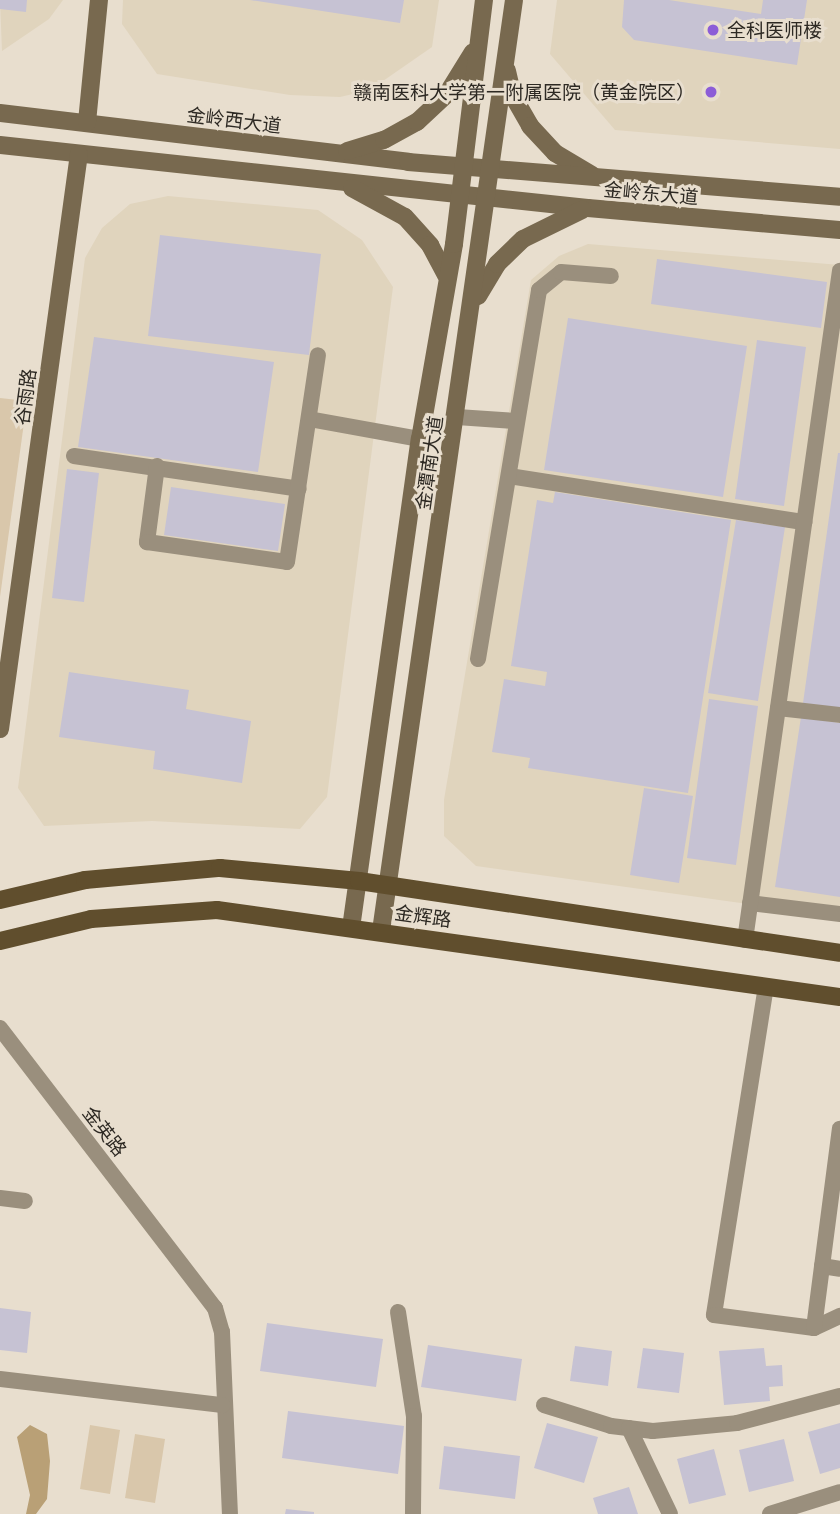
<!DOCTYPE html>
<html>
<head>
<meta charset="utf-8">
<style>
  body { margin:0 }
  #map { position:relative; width:840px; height:1514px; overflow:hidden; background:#e8dece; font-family:"Titillium Web","Noto Sans SC",sans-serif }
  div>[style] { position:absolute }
  .built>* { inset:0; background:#e0d4bd }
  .green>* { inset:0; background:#d9c7ab }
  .water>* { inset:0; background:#b9a076 }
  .building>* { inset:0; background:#c6c2d3 }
  .street>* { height:16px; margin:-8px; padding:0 8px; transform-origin:8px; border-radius:8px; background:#9a8f7d }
  .secondary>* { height:18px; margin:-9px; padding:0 9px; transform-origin:9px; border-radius:9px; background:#78694f }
  .primary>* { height:18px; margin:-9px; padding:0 9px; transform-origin:9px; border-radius:9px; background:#604e2d }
  .dots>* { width:19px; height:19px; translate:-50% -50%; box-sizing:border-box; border:4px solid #e8dece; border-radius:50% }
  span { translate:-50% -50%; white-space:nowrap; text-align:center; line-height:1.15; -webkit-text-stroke:6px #e8dece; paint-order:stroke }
  .poi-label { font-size:19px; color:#2d2923 }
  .left { translate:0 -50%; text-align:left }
  .right { translate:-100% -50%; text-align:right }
  .street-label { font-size:19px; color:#2d2923 }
</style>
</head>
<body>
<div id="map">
  <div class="built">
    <i style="clip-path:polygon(0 0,63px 0,49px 19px,2px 51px)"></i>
    <i style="clip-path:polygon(123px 0,439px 0,432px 47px,370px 90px,340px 97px,290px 95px,157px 74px,122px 24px)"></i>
    <i style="clip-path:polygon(557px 0,840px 0,840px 149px,615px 130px,550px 54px)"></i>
    <i style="clip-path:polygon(168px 196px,318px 210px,362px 240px,393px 287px,327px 797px,300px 829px,152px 821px,44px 826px,18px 788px,85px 258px,102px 228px,130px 204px)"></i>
    <i style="clip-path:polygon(588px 244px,840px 265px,840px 917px,476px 866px,444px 836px,444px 800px,531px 280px,559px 256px)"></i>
  </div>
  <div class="green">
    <i style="clip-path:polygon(0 398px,27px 401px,0 597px)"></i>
    <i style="clip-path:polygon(90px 1425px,120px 1430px,110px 1494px,80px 1489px)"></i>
    <i style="clip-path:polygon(135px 1434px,165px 1439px,155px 1503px,125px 1498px)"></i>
  </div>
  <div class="water">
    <i style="clip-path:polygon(30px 1425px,47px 1434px,50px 1461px,47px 1499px,36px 1514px,26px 1514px,30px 1495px,17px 1437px)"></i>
  </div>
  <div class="building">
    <i style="clip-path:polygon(0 0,27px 0,26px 12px,0 9px)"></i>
    <i style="clip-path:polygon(250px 0,404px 0,400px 23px)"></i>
    <i style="clip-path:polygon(624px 0,669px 0,761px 14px,763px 0,807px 0,797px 65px,634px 40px,622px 27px)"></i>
    <i style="clip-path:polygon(160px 235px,321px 254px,309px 355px,148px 336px)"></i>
    <i style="clip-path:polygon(657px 259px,827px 282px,821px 328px,651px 304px)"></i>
    <i style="clip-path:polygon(568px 318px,747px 346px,723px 497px,544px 470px)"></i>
    <i style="clip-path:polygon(94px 337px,274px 362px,258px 472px,78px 447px)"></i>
    <i style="clip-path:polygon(757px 340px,806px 347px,784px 506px,735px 499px)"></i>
    <i style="clip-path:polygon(838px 453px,840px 453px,840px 708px,803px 703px)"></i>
    <i style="clip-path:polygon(67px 469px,99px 473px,84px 602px,52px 598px)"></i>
    <i style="clip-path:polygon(171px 487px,285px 504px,278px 551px,164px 535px)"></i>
    <i style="clip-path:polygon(555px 492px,731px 520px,688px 793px,528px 768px,530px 758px,492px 752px,504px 679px,545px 686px,547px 672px,511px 666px,537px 500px,553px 503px)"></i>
    <i style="clip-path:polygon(736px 520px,785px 527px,758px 701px,708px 693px)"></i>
    <i style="clip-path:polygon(69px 672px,189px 690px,186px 709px,251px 721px,242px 783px,153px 769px,155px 751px,59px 737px)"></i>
    <i style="clip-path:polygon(709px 699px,758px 706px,736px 865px,687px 858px)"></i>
    <i style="clip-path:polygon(801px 717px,840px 723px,840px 897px,775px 887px)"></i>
    <i style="clip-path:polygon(644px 788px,693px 796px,679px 883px,630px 875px)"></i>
    <i style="clip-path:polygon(0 1308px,31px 1312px,27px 1353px,0 1350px)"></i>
    <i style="clip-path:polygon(267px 1323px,383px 1339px,376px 1387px,260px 1371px)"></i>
    <i style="clip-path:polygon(428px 1345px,522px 1359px,516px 1401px,421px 1387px)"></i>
    <i style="clip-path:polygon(575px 1346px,612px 1351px,608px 1386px,570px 1381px)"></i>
    <i style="clip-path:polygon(643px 1348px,684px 1353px,679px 1393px,637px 1388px)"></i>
    <i style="clip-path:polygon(764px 1348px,766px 1366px,782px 1365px,783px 1386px,769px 1387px,770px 1401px,724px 1405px,719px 1351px)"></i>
    <i style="clip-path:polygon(288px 1411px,404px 1426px,398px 1474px,282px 1458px)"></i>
    <i style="clip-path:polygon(547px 1423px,598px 1437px,584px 1483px,534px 1468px)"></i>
    <i style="clip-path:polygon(840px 1423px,840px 1468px,820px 1474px,808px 1432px)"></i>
    <i style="clip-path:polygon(784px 1439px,794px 1481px,749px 1492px,739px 1450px)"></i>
    <i style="clip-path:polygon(444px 1446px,520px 1456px,515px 1499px,439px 1489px)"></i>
    <i style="clip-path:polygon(714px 1449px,726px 1495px,689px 1504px,677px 1459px)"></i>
    <i style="clip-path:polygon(629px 1487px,638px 1514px,598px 1514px,593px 1498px)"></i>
    <i style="clip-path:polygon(286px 1509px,314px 1512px,314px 1514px,285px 1514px)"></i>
  </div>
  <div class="street">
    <i style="left:457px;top:417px;width:59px;rotate:3.9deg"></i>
    <i style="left:309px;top:419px;width:113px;rotate:10.2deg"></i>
    <i style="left:74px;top:456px;width:227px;rotate:8.3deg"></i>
    <i style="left:157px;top:466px;width:77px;rotate:97.5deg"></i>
    <i style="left:147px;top:542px;width:141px;rotate:8.1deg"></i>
    <i style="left:287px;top:562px;width:209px;rotate:-81.5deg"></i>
    <i style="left:509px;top:476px;width:299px;rotate:8.9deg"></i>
    <i style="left:478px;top:659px;width:374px;rotate:-80.6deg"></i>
    <i style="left:539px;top:290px;width:28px;rotate:-39deg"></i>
    <i style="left:561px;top:272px;width:50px;rotate:4.6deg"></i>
    <i style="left:778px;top:708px;width:62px;rotate:6.4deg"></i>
    <i style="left:750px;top:903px;width:91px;rotate:7deg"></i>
    <i style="left:745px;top:940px;width:676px;rotate:-81.92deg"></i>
    <i style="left:766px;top:986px;width:333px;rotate:99deg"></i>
    <i style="left:714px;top:1315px;width:101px;rotate:7.4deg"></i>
    <i style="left:814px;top:1328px;width:29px;rotate:-25deg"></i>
    <i style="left:0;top:1028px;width:353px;rotate:52.5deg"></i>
    <i style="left:215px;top:1308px;width:25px;rotate:74deg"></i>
    <i style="left:222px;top:1332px;width:182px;rotate:87.5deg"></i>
    <i style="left:0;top:1198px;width:25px;rotate:7deg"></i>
    <i style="left:822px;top:1266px;width:18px;rotate:9deg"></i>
    <i style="left:398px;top:1312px;width:105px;rotate:81.3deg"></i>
    <i style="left:414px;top:1416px;width:98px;rotate:90.6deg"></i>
    <i style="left:814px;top:1328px;width:201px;rotate:-82.6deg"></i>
    <i style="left:0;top:1379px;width:224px;rotate:6.7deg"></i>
    <i style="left:544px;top:1405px;width:70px;rotate:17.4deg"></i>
    <i style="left:611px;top:1426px;width:42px;rotate:6.8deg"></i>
    <i style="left:653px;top:1431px;width:84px;rotate:-5.4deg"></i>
    <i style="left:737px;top:1423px;width:106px;rotate:-14.7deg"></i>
    <i style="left:629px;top:1428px;width:95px;rotate:64.5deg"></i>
    <i style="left:770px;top:1514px;width:73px;rotate:-17.4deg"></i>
  </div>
  <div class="secondary">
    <i style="left:507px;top:71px;width:26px;rotate:77deg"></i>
    <i style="left:513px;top:96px;width:34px;rotate:60deg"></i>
    <i style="left:530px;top:126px;width:37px;rotate:47deg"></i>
    <i style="left:555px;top:153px;width:43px;rotate:30.7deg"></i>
    <i style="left:0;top:113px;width:411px;rotate:6.8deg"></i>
    <i style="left:408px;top:162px;width:433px;rotate:4.6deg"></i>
    <i style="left:87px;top:122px;width:123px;rotate:-84.4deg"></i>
    <i style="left:0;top:145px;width:591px;rotate:6.12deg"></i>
    <i style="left:588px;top:208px;width:253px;rotate:5deg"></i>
    <i style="left:347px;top:151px;width:39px;rotate:-17deg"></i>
    <i style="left:384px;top:140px;width:38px;rotate:-29deg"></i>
    <i style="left:417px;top:122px;width:41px;rotate:-43deg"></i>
    <i style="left:447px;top:94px;width:49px;rotate:-58.2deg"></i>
    <i style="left:352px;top:188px;width:60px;rotate:28.7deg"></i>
    <i style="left:405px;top:217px;width:38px;rotate:48deg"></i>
    <i style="left:430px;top:245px;width:34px;rotate:62deg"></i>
    <i style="left:478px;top:296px;width:37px;rotate:-59deg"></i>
    <i style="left:497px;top:264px;width:36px;rotate:-44deg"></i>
    <i style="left:523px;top:239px;width:66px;rotate:-26.2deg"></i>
    <i style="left:0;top:729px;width:580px;rotate:-82.18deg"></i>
    <i style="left:351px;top:928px;width:494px;rotate:-82deg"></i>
    <i style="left:420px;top:439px;width:198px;rotate:-80.1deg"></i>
    <i style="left:454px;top:244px;width:246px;rotate:-83deg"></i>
    <i style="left:381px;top:931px;width:940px;rotate:-81.87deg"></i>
  </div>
  <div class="primary">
    <i style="left:0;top:900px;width:87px;rotate:-13.2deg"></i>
    <i style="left:85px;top:880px;width:136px;rotate:-5.1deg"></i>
    <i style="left:220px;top:868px;width:140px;rotate:5.3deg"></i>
    <i style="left:359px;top:881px;width:486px;rotate:8.5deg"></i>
    <i style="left:0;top:941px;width:94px;rotate:-13.6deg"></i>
    <i style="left:91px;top:919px;width:126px;rotate:-4.1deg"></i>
    <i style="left:217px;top:910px;width:629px;rotate:7.95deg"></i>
  </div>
  <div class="dots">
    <i style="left:713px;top:30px;background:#8c5dd7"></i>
    <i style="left:711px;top:92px;background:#8c5dd7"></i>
  </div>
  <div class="poi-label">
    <span class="left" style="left:727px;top:30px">全科医师楼</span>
    <span class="right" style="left:695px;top:92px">赣南医科大学第一附属医院（黄金院区）</span>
  </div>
  <div class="street-label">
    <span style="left:234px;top:120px;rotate:7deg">金岭西大道</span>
    <span style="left:651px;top:193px;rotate:5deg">金岭东大道</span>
    <span style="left:25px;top:397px;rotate:-82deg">谷雨路</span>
    <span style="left:429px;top:463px;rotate:-82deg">金潭南大道</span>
    <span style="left:423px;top:916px;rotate:8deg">金辉路</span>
    <span style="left:105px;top:1131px;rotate:52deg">金英路</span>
  </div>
</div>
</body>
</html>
